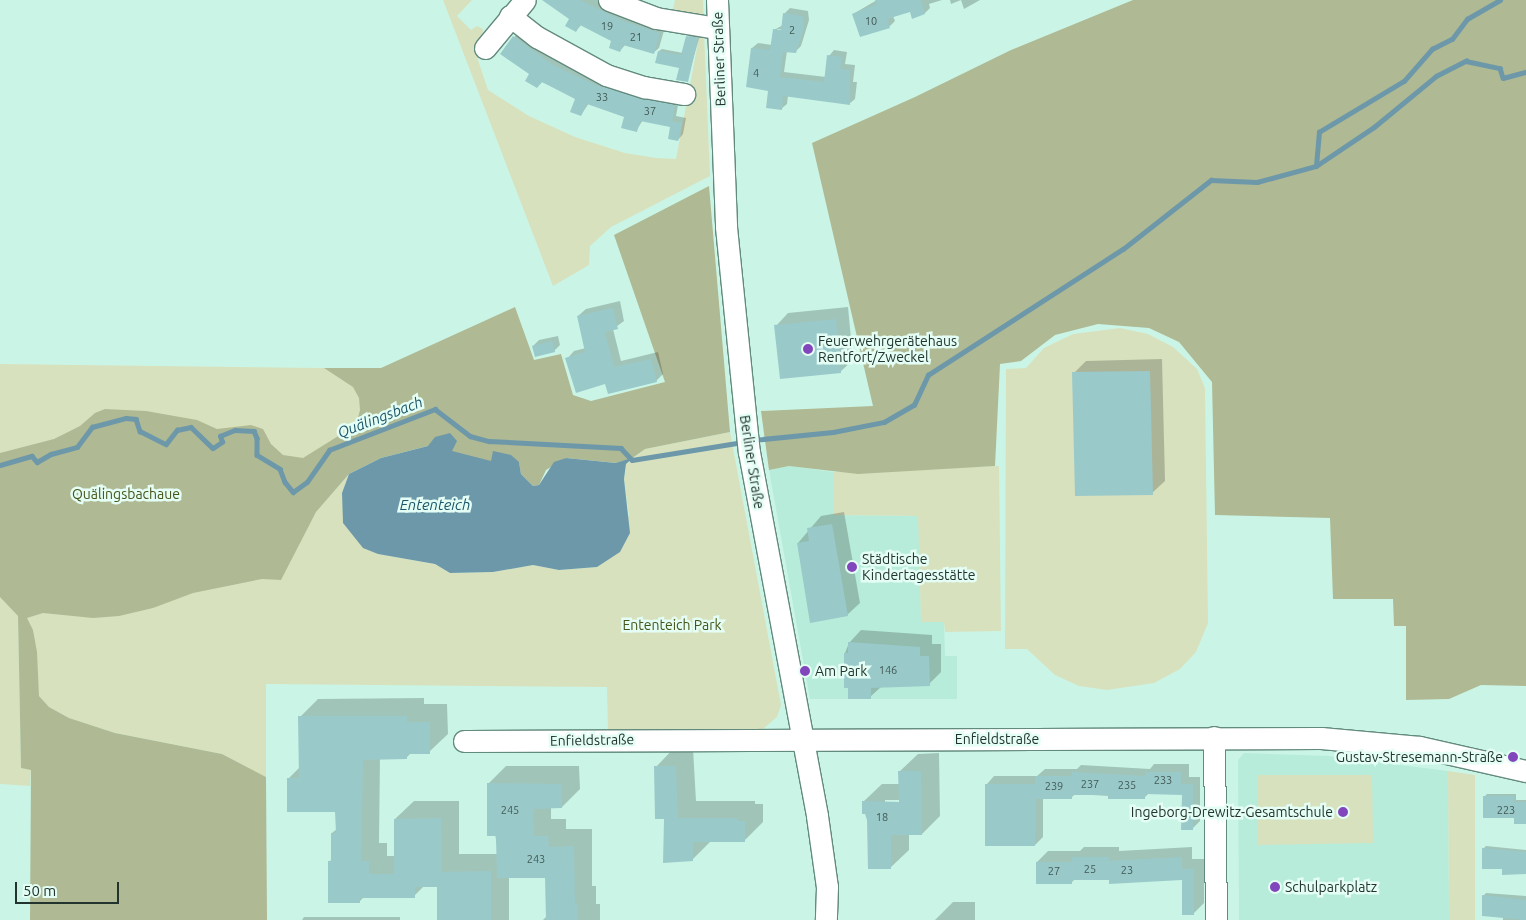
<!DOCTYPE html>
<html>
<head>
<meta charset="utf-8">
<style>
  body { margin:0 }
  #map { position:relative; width:1526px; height:920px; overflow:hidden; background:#caf5e6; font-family:Ubuntu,sans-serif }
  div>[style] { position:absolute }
  .built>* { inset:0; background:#b7ecda }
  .green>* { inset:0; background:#d8e1be }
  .forest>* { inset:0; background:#afb993 }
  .water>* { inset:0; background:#6d98a9 }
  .shadow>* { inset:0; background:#0003 }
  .stream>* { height:4.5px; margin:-2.25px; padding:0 2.25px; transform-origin:2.25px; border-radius:2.25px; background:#6d98a9 }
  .building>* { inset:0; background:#9ac9ca }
  .roads { filter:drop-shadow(1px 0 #628a7d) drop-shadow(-1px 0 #628a7d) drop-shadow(0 1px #628a7d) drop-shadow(0 -1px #628a7d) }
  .minor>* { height:21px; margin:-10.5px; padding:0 10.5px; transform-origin:10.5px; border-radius:10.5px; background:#fff }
  .dots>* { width:14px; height:14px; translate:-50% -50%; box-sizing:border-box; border:2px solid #e4fef5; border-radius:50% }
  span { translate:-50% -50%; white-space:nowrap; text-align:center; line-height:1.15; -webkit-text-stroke:5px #e4fef5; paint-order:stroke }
  .number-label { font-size:11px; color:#415955 }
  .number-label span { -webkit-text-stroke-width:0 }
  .street-label { font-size:14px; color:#23342e }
  .poi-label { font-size:14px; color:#23342e }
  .left { translate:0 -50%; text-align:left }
  .right { translate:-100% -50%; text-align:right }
  .park-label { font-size:14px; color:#485419 }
  .water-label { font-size:15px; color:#1d566a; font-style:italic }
  .scale { position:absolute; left:15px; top:882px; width:104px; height:22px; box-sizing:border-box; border:2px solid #23342e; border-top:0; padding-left:6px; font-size:15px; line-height:18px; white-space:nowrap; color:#23342e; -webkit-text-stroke:4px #e4fef5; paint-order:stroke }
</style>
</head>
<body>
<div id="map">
  <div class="built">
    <i style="clip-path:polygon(789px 466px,834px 472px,834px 515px,919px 516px,921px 622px,944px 622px,945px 656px,957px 656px,957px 699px,810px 699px,769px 470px)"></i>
    <i style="clip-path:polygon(1244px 753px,1329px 756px,1448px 771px,1449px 920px,1239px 920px,1238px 760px)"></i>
  </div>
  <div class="green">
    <i style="clip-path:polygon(443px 0,472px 0,457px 16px,471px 30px,477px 26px,483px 29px,481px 52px,477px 57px,488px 90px,529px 116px,575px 137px,625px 153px,656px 158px,676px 159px,700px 32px,704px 32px,710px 176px,611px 227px,590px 246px,589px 265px,553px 286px)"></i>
    <i style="clip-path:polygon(675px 0,703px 0,704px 25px,671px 18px)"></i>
    <i style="clip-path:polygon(1120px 328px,1148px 334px,1173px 347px,1197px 369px,1205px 388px,1208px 623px,1196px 652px,1180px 669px,1154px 683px,1107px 690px,1079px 686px,1055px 675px,1027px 649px,1005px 649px,1006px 369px,1026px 368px,1044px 348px,1073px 334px)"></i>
    <i style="clip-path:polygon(0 364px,324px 368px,331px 371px,380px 371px,401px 421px,326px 452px,308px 526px,316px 512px,349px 474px,342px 493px,378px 554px,435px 564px,450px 573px,493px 572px,533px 565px,559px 570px,597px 567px,629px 515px,624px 479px,626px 464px,645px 449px,730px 432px,781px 705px,777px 717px,763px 729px,755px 730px,608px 734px,607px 687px,266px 684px,266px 777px,222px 754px,115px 733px,69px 718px,49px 707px,39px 696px,33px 630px,11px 608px,18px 616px,21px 768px,31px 769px,30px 786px,0 784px)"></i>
    <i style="clip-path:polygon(999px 466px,1001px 631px,945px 632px,944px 622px,921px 622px,918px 516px,833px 515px,834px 472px)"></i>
    <i style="clip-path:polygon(1448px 771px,1475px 775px,1475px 920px,1449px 920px)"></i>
    <i style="clip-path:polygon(1258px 775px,1372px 775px,1373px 843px,1258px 845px)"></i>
  </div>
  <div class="forest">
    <i style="clip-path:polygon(1133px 0,1526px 0,1526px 686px,1481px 685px,1449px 699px,1406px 700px,1406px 626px,1394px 626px,1393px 599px,1333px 599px,1330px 518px,1215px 515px,1212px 382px,1179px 342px,1149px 328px,1098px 324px,1055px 335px,1021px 361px,1000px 364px,995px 466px,858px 474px,789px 466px,769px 470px,761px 411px,873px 406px,812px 143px,915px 97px,1011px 50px)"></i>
    <i style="clip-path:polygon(709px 186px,730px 432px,645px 449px,634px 457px,617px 463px,566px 458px,546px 470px,539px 485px,533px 486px,521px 474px,519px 462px,483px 461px,428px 446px,412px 450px,381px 458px,349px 474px,316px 512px,281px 580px,262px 579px,193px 593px,153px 608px,119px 616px,93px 618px,43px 613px,27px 618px,33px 630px,37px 652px,39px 696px,49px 707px,69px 718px,115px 733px,222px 754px,266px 777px,267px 920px,30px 920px,31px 770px,21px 768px,18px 616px,0 597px,0 453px,54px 439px,80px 426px,95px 413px,105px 409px,146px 411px,197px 420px,217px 429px,251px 425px,263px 429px,271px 444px,283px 455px,303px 458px,356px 425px,360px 410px,359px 398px,353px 387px,324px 368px,381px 368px,515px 307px,534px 360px,561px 354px,573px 395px,591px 401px,665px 382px,614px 235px)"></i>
  </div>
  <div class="water">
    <i style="clip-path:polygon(450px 433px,457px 441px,452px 451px,491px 461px,493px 451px,511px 455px,519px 462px,521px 474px,533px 486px,539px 485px,554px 462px,566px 458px,616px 463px,634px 457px,626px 464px,624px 479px,630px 533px,620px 552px,597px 567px,559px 570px,533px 565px,493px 572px,450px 573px,435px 564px,378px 554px,363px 548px,343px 523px,342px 493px,349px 474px,381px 458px,428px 446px,435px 437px)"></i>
  </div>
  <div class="shadow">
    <i style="clip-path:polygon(545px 0,598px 0,665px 27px,659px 48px,653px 53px,625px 45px,620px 51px,613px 40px,582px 24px,576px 31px,571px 19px)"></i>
    <i style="clip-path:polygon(877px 0,942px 0,929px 4px,930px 8px,925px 13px,913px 17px,911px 10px,893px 16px,895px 21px,890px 26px,860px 36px,853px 14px)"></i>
    <i style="clip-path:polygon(950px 0,980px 0,964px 9px,961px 0,951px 4px)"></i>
    <i style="clip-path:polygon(evenodd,790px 8px,808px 11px,809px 20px,801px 46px,795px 52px,787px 51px,784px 72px,826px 77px,829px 56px,834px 50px,847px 52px,845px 64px,855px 65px,853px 82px,857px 82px,855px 99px,849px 104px,788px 96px,787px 104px,781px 109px,752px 48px,758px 43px,772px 45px,774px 30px,783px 25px,784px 14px,790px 8px,777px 29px,787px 30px,777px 31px,777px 29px)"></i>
    <i style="clip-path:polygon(519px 31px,679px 100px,676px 116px,686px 118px,683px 134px,678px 140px,672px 126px,643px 120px,636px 131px,625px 116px,589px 103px,581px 115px,577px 98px,542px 82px,537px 87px,531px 74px,502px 53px)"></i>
    <i style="clip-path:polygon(690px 34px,700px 35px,687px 81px,680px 67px,659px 51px,662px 49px,683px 53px)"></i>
    <i style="clip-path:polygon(620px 301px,624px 321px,613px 329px,621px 361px,658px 352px,663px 374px,656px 381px,606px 382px,567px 359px,574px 351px,586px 348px,578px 316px,586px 309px)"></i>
    <i style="clip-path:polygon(848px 307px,853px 360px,840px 372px,776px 326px,788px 313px)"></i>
    <i style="clip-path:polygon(558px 336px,560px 345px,554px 351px,533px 346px,539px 340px)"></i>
    <i style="clip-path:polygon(1162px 359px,1165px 481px,1152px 493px,1074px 373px,1086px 361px)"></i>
    <i style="clip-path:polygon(844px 512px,860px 603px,847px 615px,798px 543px,821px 516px)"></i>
    <i style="clip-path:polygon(861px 630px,932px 635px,932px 644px,941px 644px,941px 672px,929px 684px,881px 687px,870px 697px,845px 653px,849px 643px)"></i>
    <i style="clip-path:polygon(424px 698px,424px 704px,447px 704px,448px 734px,429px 752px,412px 752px,406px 758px,380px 758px,379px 843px,387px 843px,387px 856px,396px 856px,395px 819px,414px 801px,459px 801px,459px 854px,498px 854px,488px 784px,506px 766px,579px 766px,580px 789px,562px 807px,551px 807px,551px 819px,566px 819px,566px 829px,592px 829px,592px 886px,596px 886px,596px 904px,600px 904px,600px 920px,543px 920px,547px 916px,547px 877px,509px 877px,509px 920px,438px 920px,438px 886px,424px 886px,414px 896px,364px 897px,359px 902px,329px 862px,332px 859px,332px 833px,337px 829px,337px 810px,288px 779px,300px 767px,300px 717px,318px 699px)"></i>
    <i style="clip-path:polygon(674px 748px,693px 748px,696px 801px,755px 801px,755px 804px,763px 804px,763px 822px,744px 841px,711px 841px,693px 859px,665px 817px,656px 767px)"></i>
    <i style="clip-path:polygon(evenodd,939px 753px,940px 816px,922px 834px,909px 834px,909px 850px,890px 868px,863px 802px,882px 784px,900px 784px,899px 772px,918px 754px,939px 753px,885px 800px,905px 800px,905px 803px,885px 803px,885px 800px)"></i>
    <i style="clip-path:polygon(1154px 764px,1189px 764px,1189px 777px,1200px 777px,1200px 821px,1192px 829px,1183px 793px,1149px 793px,1144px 798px,1075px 794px,1071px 798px,1043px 798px,1043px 837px,1035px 845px,987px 784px,994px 776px,1037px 776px,1045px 769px,1077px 769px,1081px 765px,1150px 769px)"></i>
    <i style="clip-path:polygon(1487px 794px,1516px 794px,1516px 800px,1526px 800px,1526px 823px,1484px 797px)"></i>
    <i style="clip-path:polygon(1486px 846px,1526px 850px,1526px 873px,1503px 868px,1483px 849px)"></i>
    <i style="clip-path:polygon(1084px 847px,1119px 847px,1119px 851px,1192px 847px,1192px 859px,1204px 859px,1204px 903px,1193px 914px,1183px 878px,1076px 878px,1071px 883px,1037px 862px,1048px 851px,1080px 851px)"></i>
    <i style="clip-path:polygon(1486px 893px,1526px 896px,1526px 920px,1503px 920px,1503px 915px,1483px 896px)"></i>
    <i style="clip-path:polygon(953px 902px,975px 902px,975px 920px,935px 920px)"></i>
    <i style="clip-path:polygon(304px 917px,400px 917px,400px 920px,302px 920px)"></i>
  </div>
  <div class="stream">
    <i style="left:1316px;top:166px;width:70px;rotate:-33.9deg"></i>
    <i style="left:1374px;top:127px;width:80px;rotate:-39.4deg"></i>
    <i style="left:1436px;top:76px;width:34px;rotate:-27deg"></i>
    <i style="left:1466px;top:61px;width:35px;rotate:12deg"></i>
    <i style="left:1500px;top:68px;width:10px;rotate:73deg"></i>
    <i style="left:1503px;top:78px;width:24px;rotate:-15deg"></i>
    <i style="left:753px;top:440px;width:80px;rotate:-5.7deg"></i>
    <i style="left:833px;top:432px;width:52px;rotate:-11.1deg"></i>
    <i style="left:884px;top:422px;width:34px;rotate:-30deg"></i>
    <i style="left:914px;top:405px;width:33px;rotate:-65deg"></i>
    <i style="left:928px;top:375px;width:232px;rotate:-32.9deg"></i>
    <i style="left:1123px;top:249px;width:112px;rotate:-38.1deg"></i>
    <i style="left:1211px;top:180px;width:46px;rotate:2.5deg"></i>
    <i style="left:1257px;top:182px;width:61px;rotate:-15.2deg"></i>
    <i style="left:1316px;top:166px;width:34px;rotate:-85deg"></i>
    <i style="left:1319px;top:132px;width:99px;rotate:-31deg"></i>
    <i style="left:1404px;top:81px;width:43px;rotate:-48.8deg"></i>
    <i style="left:1432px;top:49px;width:22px;rotate:-27deg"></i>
    <i style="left:1452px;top:39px;width:25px;rotate:-53deg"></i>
    <i style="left:1467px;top:19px;width:38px;rotate:-30deg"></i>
    <i style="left:0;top:465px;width:33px;rotate:-16deg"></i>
    <i style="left:32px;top:456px;width:8px;rotate:50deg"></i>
    <i style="left:37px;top:462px;width:16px;rotate:-30deg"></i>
    <i style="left:51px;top:454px;width:27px;rotate:-15deg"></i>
    <i style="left:77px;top:447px;width:25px;rotate:-53deg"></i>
    <i style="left:92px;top:427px;width:35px;rotate:-15deg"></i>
    <i style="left:126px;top:418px;width:10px;rotate:6deg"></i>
    <i style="left:136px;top:419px;width:13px;rotate:72deg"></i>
    <i style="left:140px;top:431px;width:29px;rotate:27deg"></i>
    <i style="left:166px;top:444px;width:18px;rotate:-52deg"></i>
    <i style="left:177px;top:430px;width:14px;rotate:-12deg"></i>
    <i style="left:191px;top:427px;width:30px;rotate:44deg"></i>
    <i style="left:213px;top:448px;width:11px;rotate:-34deg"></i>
    <i style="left:222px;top:442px;width:6px;rotate:-108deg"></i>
    <i style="left:220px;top:436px;width:16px;rotate:-22deg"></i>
    <i style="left:235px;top:430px;width:19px;rotate:3deg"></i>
    <i style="left:254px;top:431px;width:8px;rotate:67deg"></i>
    <i style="left:257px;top:438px;width:17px;rotate:90deg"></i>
    <i style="left:257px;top:455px;width:27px;rotate:31deg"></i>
    <i style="left:280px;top:469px;width:14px;rotate:69deg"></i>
    <i style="left:285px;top:482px;width:13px;rotate:51deg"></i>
    <i style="left:293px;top:492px;width:17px;rotate:-36deg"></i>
    <i style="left:307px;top:482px;width:39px;rotate:-55deg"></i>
    <i style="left:329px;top:450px;width:114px;rotate:-21.1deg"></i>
    <i style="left:435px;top:409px;width:44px;rotate:37.6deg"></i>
    <i style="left:470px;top:436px;width:20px;rotate:15deg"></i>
    <i style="left:489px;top:441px;width:132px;rotate:3deg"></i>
    <i style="left:621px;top:448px;width:16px;rotate:47deg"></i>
    <i style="left:632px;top:460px;width:112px;rotate:-9.2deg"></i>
  </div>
  <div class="building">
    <i style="clip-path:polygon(542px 0,580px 0,623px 21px,660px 33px,654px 54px,623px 45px,620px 52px,609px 48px,611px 41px,580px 25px,576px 32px,565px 26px,569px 19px)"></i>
    <i style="clip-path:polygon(875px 0,921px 0,925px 14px,912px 19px,910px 12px,887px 19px,890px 28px,860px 37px,852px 14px,877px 4px)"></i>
    <i style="clip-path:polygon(783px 13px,803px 16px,804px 27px,796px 53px,783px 52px,780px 77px,824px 82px,827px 55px,842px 57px,840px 69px,850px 70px,850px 105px,783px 96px,782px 110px,766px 108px,768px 91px,746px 87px,751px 48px,770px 50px,773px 29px,781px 30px)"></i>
    <i style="clip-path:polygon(513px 36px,553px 65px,598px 86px,675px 105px,672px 121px,682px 123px,678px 141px,668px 139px,670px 127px,640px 121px,637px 132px,621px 128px,624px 117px,587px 104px,581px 116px,570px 112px,575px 99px,542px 82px,537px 88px,525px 81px,529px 74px,500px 54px)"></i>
    <i style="clip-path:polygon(686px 36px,698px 38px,688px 82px,676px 80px,679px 68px,655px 63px,658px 51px,681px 55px)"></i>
    <i style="clip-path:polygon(613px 308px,618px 329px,605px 332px,614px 367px,651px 359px,657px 382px,608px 394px,605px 384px,576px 393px,565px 358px,585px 352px,577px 316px)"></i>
    <i style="clip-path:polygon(836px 319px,841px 373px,780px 379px,774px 325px)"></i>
    <i style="clip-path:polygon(552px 341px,555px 352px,535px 357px,532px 346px)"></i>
    <i style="clip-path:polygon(1150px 371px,1153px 495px,1075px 496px,1072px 372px)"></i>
    <i style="clip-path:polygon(832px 524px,848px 616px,810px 623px,797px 543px,809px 541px,807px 528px)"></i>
    <i style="clip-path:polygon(848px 642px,920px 647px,920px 656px,929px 656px,930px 686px,871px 688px,871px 699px,848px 699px,848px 688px,844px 688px,844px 653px,848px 653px)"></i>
    <i style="clip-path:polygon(298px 716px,407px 716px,407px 722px,430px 722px,430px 754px,407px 754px,407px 759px,363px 760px,361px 861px,369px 861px,369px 874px,394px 874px,394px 819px,441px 818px,442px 872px,491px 871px,491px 920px,437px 920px,437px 887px,415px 887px,415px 898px,360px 898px,360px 903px,328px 903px,328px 861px,331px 861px,331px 833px,336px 833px,335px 812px,287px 812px,287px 778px,299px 778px)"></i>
    <i style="clip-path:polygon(654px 766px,676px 766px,678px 818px,737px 818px,737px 821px,745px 821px,745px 842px,693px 842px,693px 861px,663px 863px,664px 819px,655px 819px)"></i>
    <i style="clip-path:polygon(898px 771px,921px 771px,922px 835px,891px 835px,891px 869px,868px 869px,867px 820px,865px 814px,862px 814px,862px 801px,899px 802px)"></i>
    <i style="clip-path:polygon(1072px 772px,1145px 776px,1145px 772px,1181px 772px,1181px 784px,1193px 784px,1193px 830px,1181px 830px,1182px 795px,1145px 794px,1145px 799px,1108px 799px,1108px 795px,1072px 795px,1072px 799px,1036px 799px,1035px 846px,985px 846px,985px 784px,1035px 784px,1035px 776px,1072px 776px)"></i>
    <i style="clip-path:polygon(487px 783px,562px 784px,562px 808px,533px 809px,534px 836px,548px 836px,549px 847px,574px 846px,575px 904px,578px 904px,578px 920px,546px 920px,545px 878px,497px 878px,496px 836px,487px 836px)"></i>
    <i style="clip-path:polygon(1483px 796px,1514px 796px,1514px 802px,1526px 802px,1526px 824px,1514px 824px,1514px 818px,1483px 818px)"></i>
    <i style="clip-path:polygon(1482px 848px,1526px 852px,1526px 874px,1502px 875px,1502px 869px,1482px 869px)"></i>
    <i style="clip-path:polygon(1072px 857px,1109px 857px,1109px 861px,1182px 857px,1182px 869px,1194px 869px,1194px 915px,1182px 915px,1182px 880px,1109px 884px,1109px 880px,1072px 880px,1072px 884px,1036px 884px,1036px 862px,1072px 862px)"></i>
    <i style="clip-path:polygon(1482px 895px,1526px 900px,1526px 920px,1482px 916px)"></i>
  </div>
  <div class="roads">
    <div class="minor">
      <i style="left:609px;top:0;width:50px;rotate:21deg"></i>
      <i style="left:656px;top:18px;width:62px;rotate:9.3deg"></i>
      <i style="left:717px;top:0;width:227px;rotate:87.7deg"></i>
      <i style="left:726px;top:227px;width:226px;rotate:84.2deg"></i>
      <i style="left:749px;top:452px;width:370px;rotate:79.4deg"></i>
      <i style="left:817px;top:816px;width:72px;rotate:82deg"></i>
      <i style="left:827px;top:887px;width:33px;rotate:92deg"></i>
      <i style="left:510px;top:16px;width:34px;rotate:38deg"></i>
      <i style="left:537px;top:37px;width:79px;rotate:28.8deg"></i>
      <i style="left:606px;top:75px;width:40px;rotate:18deg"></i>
      <i style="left:644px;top:87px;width:41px;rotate:9.9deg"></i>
      <i style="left:485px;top:48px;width:62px;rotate:-50.2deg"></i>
      <i style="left:1214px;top:737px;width:183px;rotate:89.4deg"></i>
      <i style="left:464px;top:741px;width:857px;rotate:-0.2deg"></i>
      <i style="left:1321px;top:738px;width:99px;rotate:5.2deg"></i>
      <i style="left:1420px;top:747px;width:109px;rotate:12.8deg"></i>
    </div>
  </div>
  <div class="dots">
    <i style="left:808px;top:349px;background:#8146bc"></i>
    <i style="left:852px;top:567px;background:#8146bc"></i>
    <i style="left:805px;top:671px;background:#8146bc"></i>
    <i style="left:1513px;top:757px;background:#8146bc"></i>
    <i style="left:1343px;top:812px;background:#8146bc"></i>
    <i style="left:1275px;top:887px;background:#8146bc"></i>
  </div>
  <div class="number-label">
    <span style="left:871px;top:21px">10</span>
    <span style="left:607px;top:26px">19</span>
    <span style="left:792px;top:30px">2</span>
    <span style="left:636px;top:37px">21</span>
    <span style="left:756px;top:73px">4</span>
    <span style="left:602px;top:97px">33</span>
    <span style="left:650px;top:111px">37</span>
    <span style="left:888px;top:670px">146</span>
    <span style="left:1163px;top:780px">233</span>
    <span style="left:1090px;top:784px">237</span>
    <span style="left:1127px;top:785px">235</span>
    <span style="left:1054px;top:786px">239</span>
    <span style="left:510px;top:810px">245</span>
    <span style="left:1506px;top:810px">223</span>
    <span style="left:882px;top:817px">18</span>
    <span style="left:536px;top:859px">243</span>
    <span style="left:1090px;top:869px">25</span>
    <span style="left:1127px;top:870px">23</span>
    <span style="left:1054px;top:871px">27</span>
  </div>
  <div class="street-label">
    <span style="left:719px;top:59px;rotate:-92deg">Berliner Straße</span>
    <span style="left:752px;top:462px;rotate:81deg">Berliner Straße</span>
    <span style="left:997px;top:739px">Enfieldstraße</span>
    <span style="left:592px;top:740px;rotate:-1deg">Enfieldstraße</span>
  </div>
  <div class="poi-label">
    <span class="left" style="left:818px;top:349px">Feuerwehrgerätehaus<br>Rentfort/Zweckel</span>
    <span class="left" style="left:862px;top:567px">Städtische<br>Kindertagesstätte</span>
    <span class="left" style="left:815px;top:671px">Am Park</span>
    <span class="right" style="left:1503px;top:757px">Gustav-Stresemann-Straße</span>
    <span class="right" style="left:1333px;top:812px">Ingeborg-Drewitz-Gesamtschule</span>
    <span class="left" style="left:1285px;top:887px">Schulparkplatz</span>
  </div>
  <div class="park-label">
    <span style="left:126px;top:494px">Quälingsbachaue</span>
    <span style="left:672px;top:625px">Ententeich Park</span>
  </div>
  <div class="water-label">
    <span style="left:380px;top:417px;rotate:-21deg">Quälingsbach</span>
    <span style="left:435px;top:505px">Ententeich</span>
  </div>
  <div class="scale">50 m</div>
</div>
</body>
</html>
